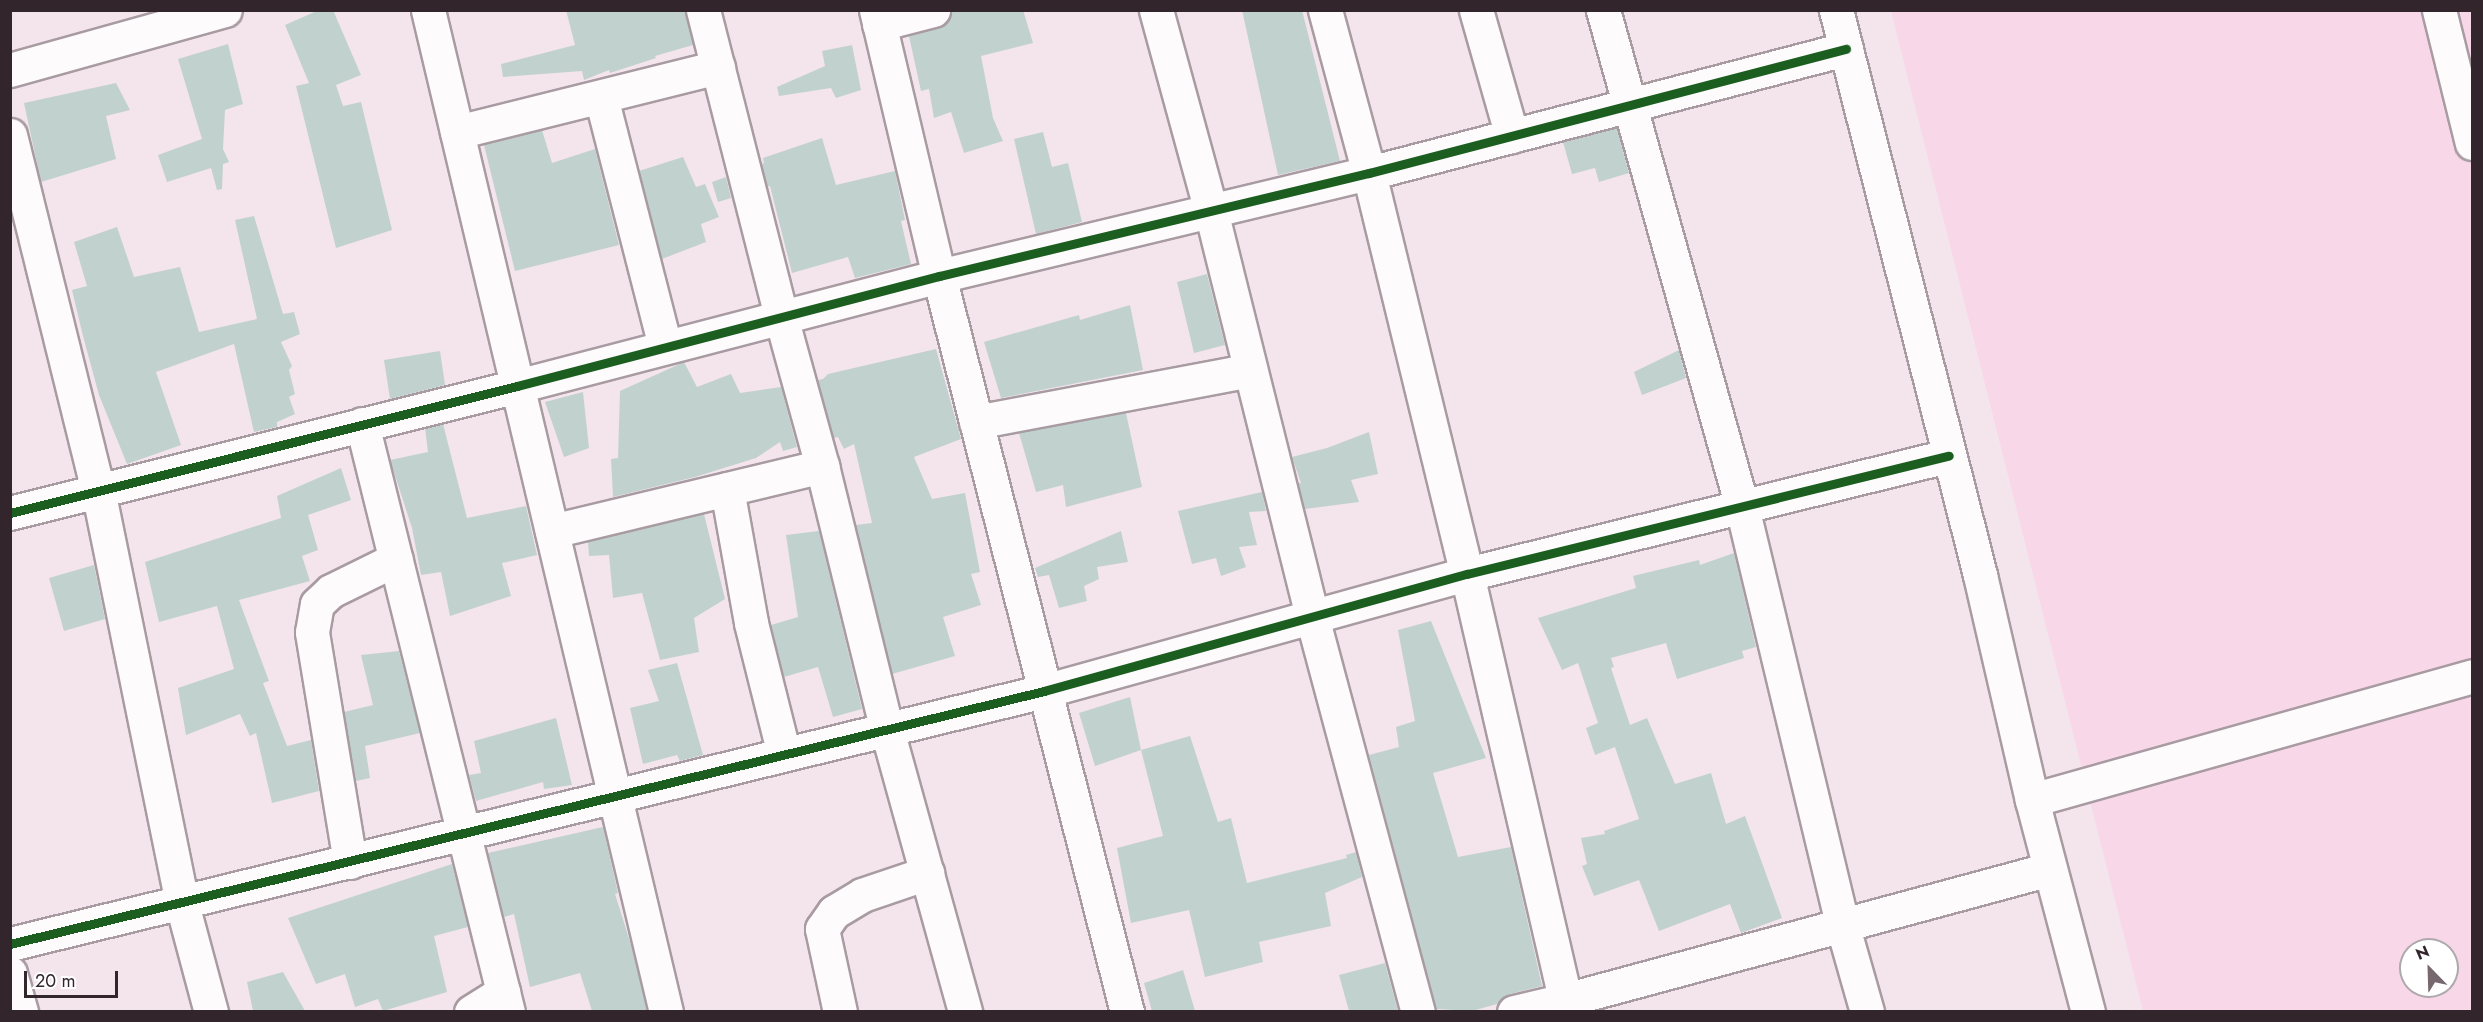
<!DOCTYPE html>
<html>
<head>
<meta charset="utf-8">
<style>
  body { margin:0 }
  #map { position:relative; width:2483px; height:1022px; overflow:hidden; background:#f4e4ec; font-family:Jost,sans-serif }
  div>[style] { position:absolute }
  .built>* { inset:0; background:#f8d8e8 }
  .building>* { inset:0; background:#c1d2ce }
  .roads { filter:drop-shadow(2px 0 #a89ba1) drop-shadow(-2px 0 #a89ba1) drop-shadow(0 2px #a89ba1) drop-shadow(0 -2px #a89ba1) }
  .minor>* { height:33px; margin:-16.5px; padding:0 16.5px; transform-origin:16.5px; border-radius:16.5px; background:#fdfbfc }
  .cycleway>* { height:9px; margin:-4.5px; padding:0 4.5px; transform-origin:4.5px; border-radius:4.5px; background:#1b5e20 }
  span { translate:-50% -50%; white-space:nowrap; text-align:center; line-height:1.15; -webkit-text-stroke:6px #fff; paint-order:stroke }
  .frame { position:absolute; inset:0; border:12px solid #33252c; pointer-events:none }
  .north { position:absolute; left:2399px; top:938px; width:60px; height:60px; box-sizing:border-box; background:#fff; border:2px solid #ada8ab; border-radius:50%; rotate:337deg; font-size:16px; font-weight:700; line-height:24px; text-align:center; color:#33252c }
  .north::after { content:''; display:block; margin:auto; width:21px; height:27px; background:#77686f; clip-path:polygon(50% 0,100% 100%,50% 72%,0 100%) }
  .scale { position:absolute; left:24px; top:971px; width:94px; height:27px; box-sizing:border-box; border:3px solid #33252c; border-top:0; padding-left:8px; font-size:18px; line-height:21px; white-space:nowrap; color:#33252c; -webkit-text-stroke:4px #fff; paint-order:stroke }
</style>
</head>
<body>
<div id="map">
  <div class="built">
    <i style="clip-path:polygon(evenodd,1891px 11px,2470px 11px,2472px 21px,2472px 1011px,2143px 1011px,1891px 11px,2411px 950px,2447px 950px,2447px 986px,2411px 986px,2411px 950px)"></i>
  </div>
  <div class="building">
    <i style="clip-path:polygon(319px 10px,333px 10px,361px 75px,336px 85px,343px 106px,361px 102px,392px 230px,336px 248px,296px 86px,309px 83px,285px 25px)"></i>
    <i style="clip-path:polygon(566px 10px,685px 10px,693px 45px,655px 56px,656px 58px,610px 73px,609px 70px,584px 80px,582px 71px,503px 77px,501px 64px,575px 45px)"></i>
    <i style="clip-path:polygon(951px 10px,1023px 10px,1033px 43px,981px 56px,993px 118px,1003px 141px,964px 153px,951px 112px,934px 118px,929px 89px,921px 91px,909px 36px,946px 24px)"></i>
    <i style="clip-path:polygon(1242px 10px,1302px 10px,1340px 161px,1278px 175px)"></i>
    <i style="clip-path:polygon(228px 44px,243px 104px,225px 110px,223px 149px,229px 162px,223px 164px,222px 189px,217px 190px,211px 168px,167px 182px,158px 155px,202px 139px,178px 59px)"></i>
    <i style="clip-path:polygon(852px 45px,861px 90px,836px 98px,831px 88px,779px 96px,777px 87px,825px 66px,822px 51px)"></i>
    <i style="clip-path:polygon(116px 83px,130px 110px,106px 116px,116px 159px,41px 182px,24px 103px)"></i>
    <i style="clip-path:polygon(1617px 128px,1629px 173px,1599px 182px,1595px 168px,1572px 174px,1563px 142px)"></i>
    <i style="clip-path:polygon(542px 130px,552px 163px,595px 149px,619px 245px,515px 271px,484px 145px)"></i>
    <i style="clip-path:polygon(1043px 132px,1052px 167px,1068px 163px,1082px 222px,1036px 234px,1014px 139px)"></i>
    <i style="clip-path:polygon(822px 138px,836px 185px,895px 171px,905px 220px,901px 221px,911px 264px,855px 278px,848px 257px,792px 273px,770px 186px,767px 187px,762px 164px,764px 163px,763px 158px)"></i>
    <i style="clip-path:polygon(683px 157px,696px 187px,705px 184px,719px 217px,701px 224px,706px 242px,662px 259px,639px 171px)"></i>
    <i style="clip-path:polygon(726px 177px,731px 198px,718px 202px,712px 182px)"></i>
    <i style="clip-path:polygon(254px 216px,283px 314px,294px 312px,300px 334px,281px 342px,292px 366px,289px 370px,295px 394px,289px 397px,295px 414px,277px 422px,277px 427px,254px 432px,234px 344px,156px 372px,181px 445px,127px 464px,99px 395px,83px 336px,72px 290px,87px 286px,74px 242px,117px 227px,134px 277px,180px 267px,199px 332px,257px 319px,235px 220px)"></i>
    <i style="clip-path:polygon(1207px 274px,1225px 345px,1194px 353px,1177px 282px)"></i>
    <i style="clip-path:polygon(1130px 305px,1143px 370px,1001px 398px,984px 342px,1079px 315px,1080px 320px)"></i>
    <i style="clip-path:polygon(936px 349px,961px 439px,914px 457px,932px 499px,965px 493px,980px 572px,971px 574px,981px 605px,943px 617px,955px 656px,892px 674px,856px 525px,872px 523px,854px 444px,844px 449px,838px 437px,834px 438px,818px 380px,823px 379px,828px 374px)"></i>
    <i style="clip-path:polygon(1679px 350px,1686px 378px,1642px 395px,1634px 372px)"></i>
    <i style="clip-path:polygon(440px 351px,445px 385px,390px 399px,384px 360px)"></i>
    <i style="clip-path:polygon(684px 362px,697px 387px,731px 374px,740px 393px,781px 387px,797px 447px,783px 451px,780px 442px,756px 458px,695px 477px,613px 497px,611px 459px,618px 458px,620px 391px)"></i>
    <i style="clip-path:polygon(583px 392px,589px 448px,564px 457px,545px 402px)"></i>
    <i style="clip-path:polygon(1126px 413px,1142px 487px,1066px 507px,1063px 485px,1036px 492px,1019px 433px)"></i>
    <i style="clip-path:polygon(443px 424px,467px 518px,526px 506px,537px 555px,502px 563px,511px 596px,450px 616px,441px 572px,421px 575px,412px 528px,390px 460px,428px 452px,425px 428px)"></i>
    <i style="clip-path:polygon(1369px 432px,1378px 474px,1351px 480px,1359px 502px,1305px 509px,1298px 483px,1301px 483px,1292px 457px,1327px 448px)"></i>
    <i style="clip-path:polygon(341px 468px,351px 500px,308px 515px,318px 550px,302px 556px,310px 581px,239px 600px,269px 681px,263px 683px,287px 746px,311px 740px,319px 791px,272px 803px,256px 733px,250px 736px,240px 714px,186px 735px,178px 688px,234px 669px,217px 606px,159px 622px,145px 562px,281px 518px,277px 496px)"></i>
    <i style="clip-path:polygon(1262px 492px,1266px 511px,1249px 512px,1257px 545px,1239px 547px,1246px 567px,1221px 576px,1216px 558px,1192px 564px,1178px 511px)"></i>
    <i style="clip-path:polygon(704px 514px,725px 599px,694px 618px,699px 652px,660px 660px,642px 593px,613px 598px,609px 555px,589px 556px,588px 542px)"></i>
    <i style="clip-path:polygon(819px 531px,862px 709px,833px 717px,818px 667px,784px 677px,771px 625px,798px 617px,786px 535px)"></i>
    <i style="clip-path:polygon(1121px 531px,1128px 562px,1097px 567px,1099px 579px,1084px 586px,1087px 601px,1059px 608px,1049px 575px,1038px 577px,1035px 568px)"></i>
    <i style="clip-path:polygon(1734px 553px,1756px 647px,1742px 651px,1744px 658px,1677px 679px,1666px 643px,1611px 658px,1614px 667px,1611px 668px,1630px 725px,1647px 718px,1675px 784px,1711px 773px,1726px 824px,1745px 816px,1782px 918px,1741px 933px,1730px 904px,1659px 931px,1639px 880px,1594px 896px,1582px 866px,1587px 864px,1581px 838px,1605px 834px,1604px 831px,1639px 819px,1615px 747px,1595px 755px,1586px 728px,1598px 723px,1578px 663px,1562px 670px,1538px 618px,1636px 588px,1633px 576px,1699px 560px,1700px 565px)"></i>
    <i style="clip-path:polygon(94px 565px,105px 619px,64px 631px,49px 578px)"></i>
    <i style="clip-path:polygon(1431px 621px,1486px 758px,1433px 773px,1458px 857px,1511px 847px,1542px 986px,1510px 994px,1497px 1004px,1472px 1011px,1436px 1009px,1369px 755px,1399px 747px,1396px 727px,1415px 721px,1398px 630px)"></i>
    <i style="clip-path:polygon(399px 651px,420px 733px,365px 746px,370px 778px,356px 781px,344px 712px,373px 705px,361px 655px)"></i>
    <i style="clip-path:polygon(677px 663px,703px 755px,680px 761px,677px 755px,643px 764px,630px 708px,659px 701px,648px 670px)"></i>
    <i style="clip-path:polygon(1130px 697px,1141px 750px,1095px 766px,1079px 713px)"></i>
    <i style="clip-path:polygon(556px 718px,572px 785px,544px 789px,543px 782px,476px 801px,469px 775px,481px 773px,474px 741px)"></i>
    <i style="clip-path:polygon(1190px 736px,1218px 822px,1231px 818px,1247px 883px,1347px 858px,1346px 855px,1356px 852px,1362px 877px,1325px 893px,1331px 926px,1259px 942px,1263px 962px,1205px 977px,1189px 910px,1131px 923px,1117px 848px,1163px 836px,1141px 750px)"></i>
    <i style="clip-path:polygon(603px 827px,618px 893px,615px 894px,632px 948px,647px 1011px,592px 1011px,580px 973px,530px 987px,514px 914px,504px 917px,488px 853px)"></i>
    <i style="clip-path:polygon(452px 864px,468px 927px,434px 936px,447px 992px,383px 1011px,378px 999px,355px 1007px,345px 974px,316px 984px,288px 918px)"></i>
    <i style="clip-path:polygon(1385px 963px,1398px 1011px,1349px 1011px,1339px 975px)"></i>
    <i style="clip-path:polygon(1183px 970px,1195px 1011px,1152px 1011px,1144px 983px)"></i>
    <i style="clip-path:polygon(283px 972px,305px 1011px,253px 1011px,247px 982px)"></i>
  </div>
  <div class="roads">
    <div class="minor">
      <i style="left:428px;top:10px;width:1030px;rotate:76.64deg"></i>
      <i style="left:703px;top:10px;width:317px;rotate:75.7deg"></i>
      <i style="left:781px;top:317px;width:155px;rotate:74.6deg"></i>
      <i style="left:822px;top:466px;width:272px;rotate:76.2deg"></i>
      <i style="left:887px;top:730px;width:293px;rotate:74.5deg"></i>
      <i style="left:876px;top:10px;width:273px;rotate:76.7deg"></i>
      <i style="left:939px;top:276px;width:760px;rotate:75.67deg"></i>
      <i style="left:1156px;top:10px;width:208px;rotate:74.7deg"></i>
      <i style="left:1211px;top:211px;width:418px;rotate:76deg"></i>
      <i style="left:1312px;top:617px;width:409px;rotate:75deg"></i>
      <i style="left:1325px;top:10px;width:169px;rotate:74.9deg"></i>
      <i style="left:1369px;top:173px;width:413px;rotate:76.3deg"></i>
      <i style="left:1467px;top:574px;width:449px;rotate:77deg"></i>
      <i style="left:1476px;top:10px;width:131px;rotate:74.1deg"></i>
      <i style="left:1603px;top:10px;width:516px;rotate:74.37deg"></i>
      <i style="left:1742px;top:507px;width:429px;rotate:76.5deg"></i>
      <i style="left:1842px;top:924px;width:91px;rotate:74.1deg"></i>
      <i style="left:1836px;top:10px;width:583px;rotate:75.7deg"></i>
      <i style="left:1980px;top:575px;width:231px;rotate:77deg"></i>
      <i style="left:2032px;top:800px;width:219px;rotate:75.2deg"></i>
      <i style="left:2439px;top:10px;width:137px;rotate:76.1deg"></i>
      <i style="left:879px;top:24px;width:56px;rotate:-14.5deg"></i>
      <i style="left:10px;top:70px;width:223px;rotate:-15.6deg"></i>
      <i style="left:601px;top:97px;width:258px;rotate:75.6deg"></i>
      <i style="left:457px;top:132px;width:269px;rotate:-14deg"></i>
      <i style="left:10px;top:135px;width:366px;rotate:76.1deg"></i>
      <i style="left:98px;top:490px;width:422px;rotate:78.5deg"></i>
      <i style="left:182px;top:904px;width:112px;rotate:75deg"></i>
      <i style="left:976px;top:422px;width:279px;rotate:-10.7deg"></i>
      <i style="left:362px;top:424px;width:606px;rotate:76.06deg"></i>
      <i style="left:727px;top:489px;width:136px;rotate:79.8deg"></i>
      <i style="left:751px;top:623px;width:135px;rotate:75.9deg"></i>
      <i style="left:10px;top:513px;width:523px;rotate:-14.06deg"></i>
      <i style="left:517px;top:386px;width:436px;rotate:-14.6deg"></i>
      <i style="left:939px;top:276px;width:442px;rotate:-13.5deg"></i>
      <i style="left:1369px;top:173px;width:493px;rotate:-14.6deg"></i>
      <i style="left:552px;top:531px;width:278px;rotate:-13.5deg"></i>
      <i style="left:2032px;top:800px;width:457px;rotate:-15.7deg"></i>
      <i style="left:350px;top:862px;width:233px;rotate:-99.4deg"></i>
      <i style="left:312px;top:632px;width:28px;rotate:-80deg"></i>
      <i style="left:317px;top:604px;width:19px;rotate:-43deg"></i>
      <i style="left:331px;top:591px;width:72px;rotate:-26.2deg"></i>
      <i style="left:10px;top:944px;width:1065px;rotate:-13.75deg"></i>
      <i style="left:1044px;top:691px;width:439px;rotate:-15.5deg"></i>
      <i style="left:1467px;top:574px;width:496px;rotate:-13.8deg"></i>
      <i style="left:10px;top:973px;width:41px;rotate:74.2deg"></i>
      <i style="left:471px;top:1012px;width:38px;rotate:-32deg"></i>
      <i style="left:840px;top:1012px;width:85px;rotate:-102.2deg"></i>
      <i style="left:822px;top:929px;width:21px;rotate:-55deg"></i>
      <i style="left:834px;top:912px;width:33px;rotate:-31deg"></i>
      <i style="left:862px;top:895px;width:69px;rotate:-18.7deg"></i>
      <i style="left:1514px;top:1012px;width:52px;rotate:-13.2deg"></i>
      <i style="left:1565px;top:1000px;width:502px;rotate:-15.12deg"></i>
    </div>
  </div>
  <div class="cycleway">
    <i style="left:10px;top:513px;width:523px;rotate:-14.06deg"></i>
    <i style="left:517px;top:386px;width:436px;rotate:-14.6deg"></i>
    <i style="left:939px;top:276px;width:442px;rotate:-13.5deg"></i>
    <i style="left:1369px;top:173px;width:493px;rotate:-14.6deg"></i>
    <i style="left:10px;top:944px;width:1065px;rotate:-13.75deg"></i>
    <i style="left:1044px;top:691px;width:439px;rotate:-15.5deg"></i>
    <i style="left:1467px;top:574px;width:496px;rotate:-13.8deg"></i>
  </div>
  <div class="frame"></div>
  <div class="north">N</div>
  <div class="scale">20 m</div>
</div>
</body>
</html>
